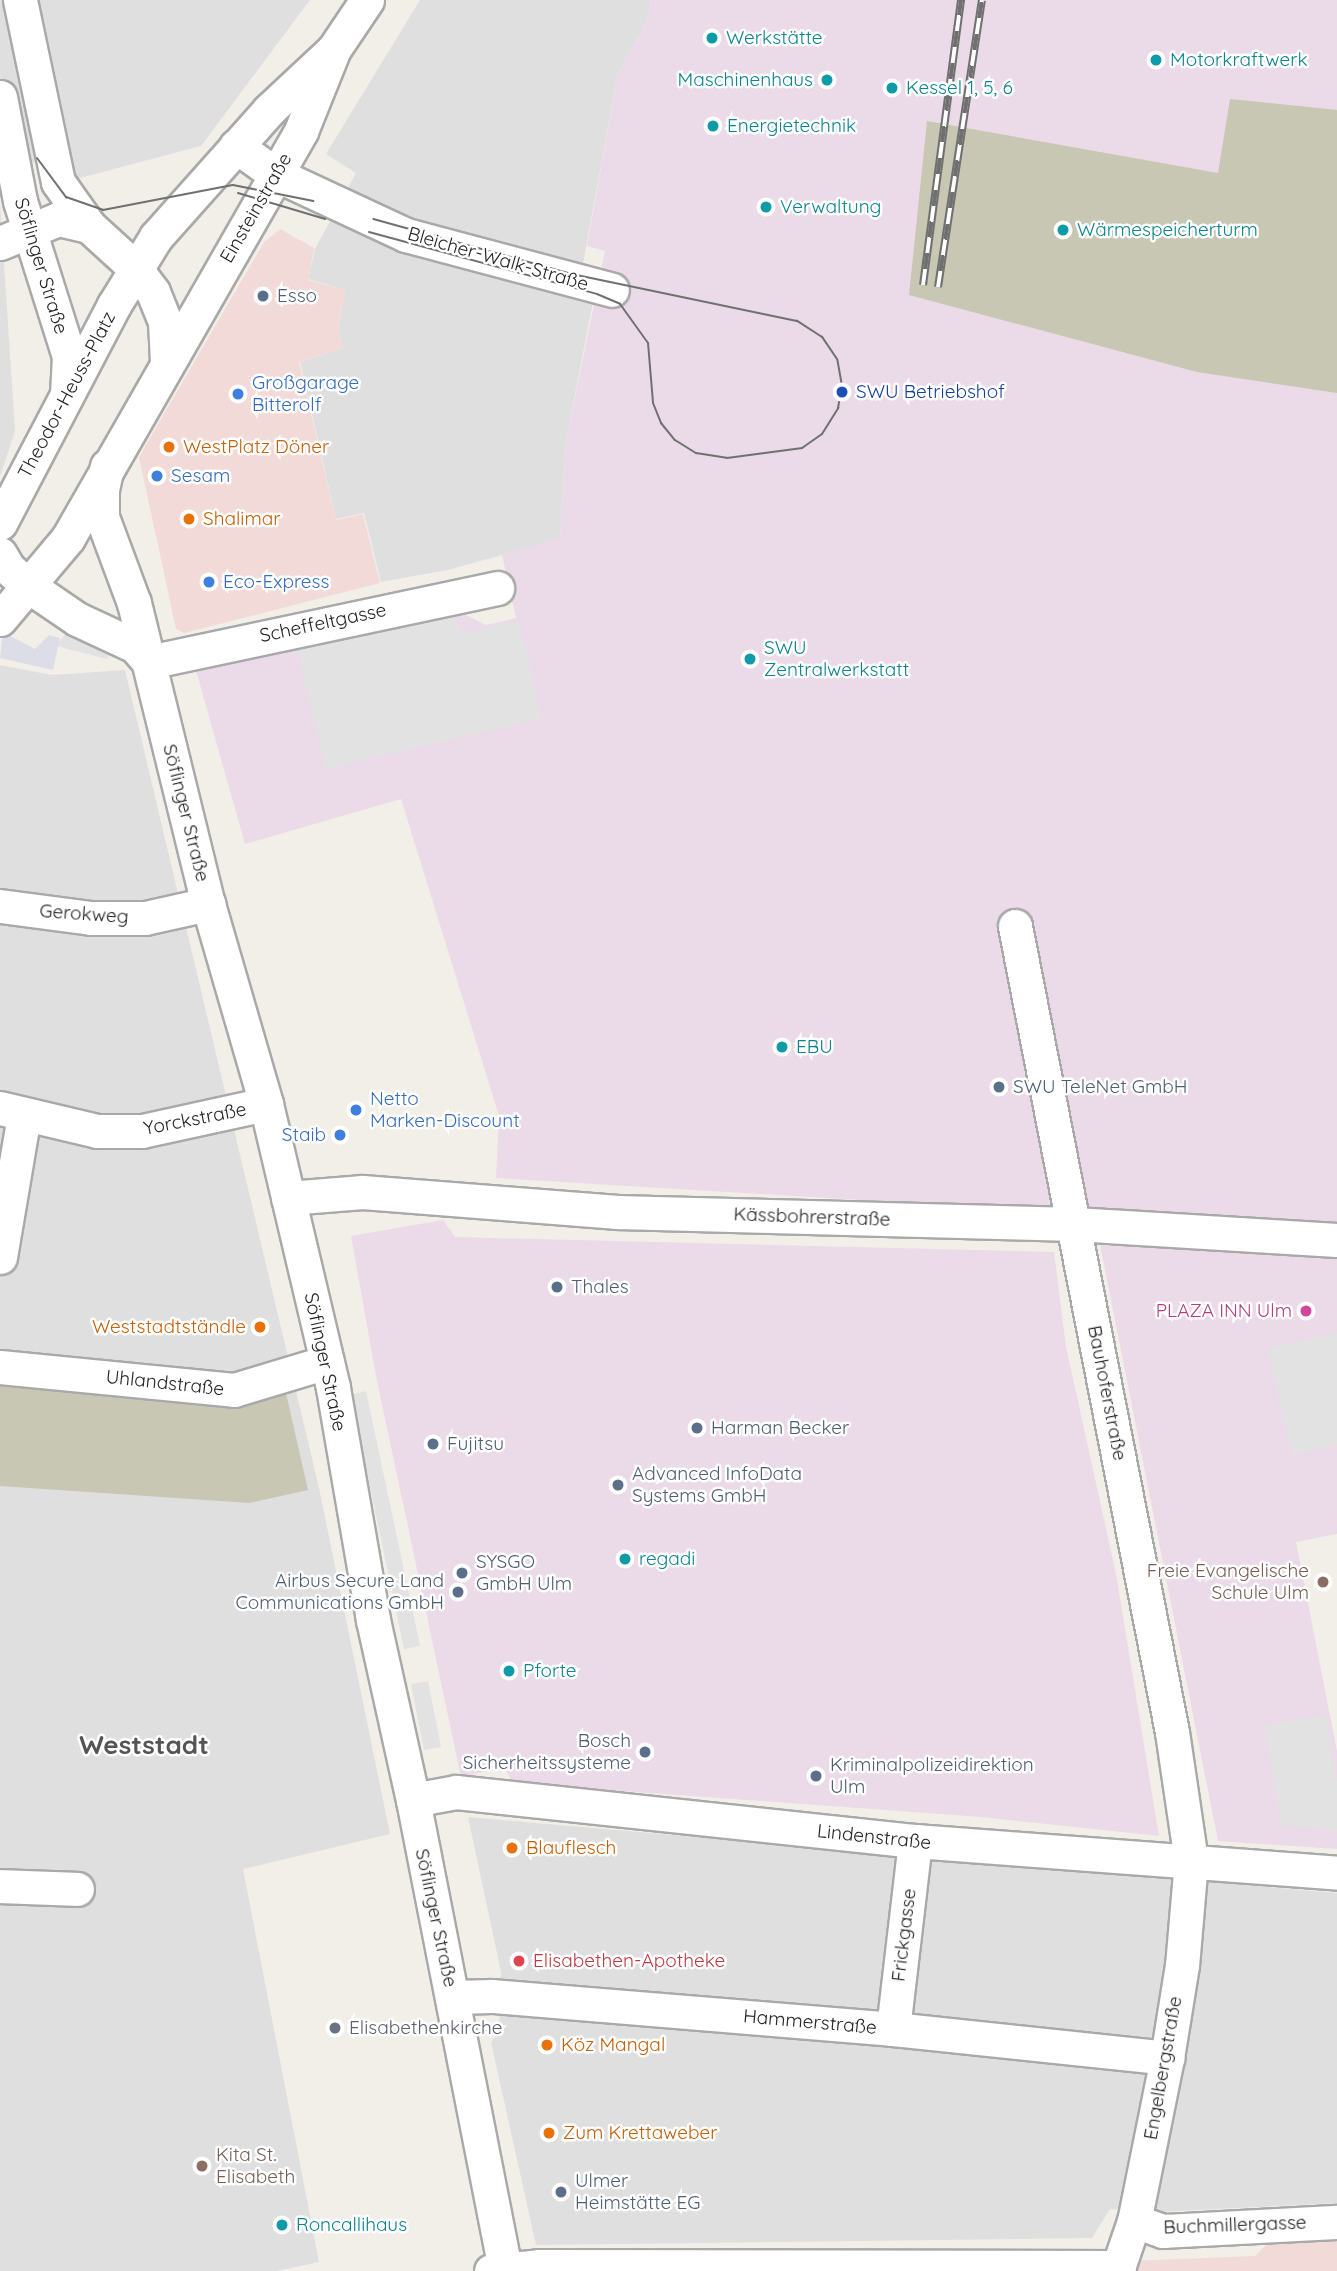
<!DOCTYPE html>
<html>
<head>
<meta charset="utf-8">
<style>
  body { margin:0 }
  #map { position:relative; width:1337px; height:2271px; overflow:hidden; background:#f2efe9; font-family:Quicksand,sans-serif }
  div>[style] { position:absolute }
  .residential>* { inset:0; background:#e0dfdf }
  .commercial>* { inset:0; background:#f2dad9 }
  .industrial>* { inset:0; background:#ebdbe8 }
  .construction>* { inset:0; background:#c7c7b4 }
  .parking>* { inset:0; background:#e2e2e2 }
  .plaza>* { inset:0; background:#dddde8 }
  .roads { filter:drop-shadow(2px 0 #a9a9a9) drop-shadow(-2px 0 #a9a9a9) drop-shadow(0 2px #a9a9a9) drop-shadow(0 -2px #a9a9a9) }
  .minor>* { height:33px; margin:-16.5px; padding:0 16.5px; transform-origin:16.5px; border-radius:16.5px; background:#fff }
  .tram>* { height:2px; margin:-1px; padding:0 1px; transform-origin:1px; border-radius:1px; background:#707070 }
  .rail>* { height:8px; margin-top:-4px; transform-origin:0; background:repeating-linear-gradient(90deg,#fff 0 16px,#707070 0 32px); box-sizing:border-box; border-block:2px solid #707070 }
  .dots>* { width:19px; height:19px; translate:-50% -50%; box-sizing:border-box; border:4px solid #fff; border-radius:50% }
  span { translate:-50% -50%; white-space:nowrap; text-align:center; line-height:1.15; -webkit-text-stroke:5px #fff; paint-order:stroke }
  .culture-label { font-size:19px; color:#0d838f }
  .left { translate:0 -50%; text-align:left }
  .right { translate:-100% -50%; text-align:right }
  .street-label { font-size:19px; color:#222 }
  .service-label { font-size:19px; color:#4e5e75 }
  .shop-label { font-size:19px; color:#366cbe }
  .transit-label { font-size:19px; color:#164399 }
  .food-label { font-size:19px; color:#c56008 }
  .hotel-label { font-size:19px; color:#b23c85 }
  .education-label { font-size:19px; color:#785e54 }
  .health-label { font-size:19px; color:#be3a42 }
  .worship-label { font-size:19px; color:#5b616d }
  .district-label { font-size:26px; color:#555; font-weight:700 }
</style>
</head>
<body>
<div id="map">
  <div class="residential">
    <i style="clip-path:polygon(0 0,310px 0,201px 146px,76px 179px,65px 156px,0 169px)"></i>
    <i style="clip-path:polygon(420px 0,651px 0,647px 22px,618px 73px,578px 291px,594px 297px,566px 440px,560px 539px,448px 570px,381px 582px,364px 513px,336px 519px,300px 362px,343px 348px,338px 331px,345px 290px,308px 279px,315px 249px,356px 173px,326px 154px)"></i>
    <i style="clip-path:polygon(0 202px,15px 431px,0 477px)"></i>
    <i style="clip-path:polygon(0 665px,52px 675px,125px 670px,319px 1488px,390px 1834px,243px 1869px,319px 2262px,277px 2271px,0 2271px)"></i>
    <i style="clip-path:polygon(468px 1817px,1337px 1893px,1337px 2203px,1155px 2212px,1110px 2209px,1092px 2238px,536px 2245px,491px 2042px,499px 2032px,501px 1972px)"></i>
  </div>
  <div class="commercial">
    <i style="clip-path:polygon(280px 229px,314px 248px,308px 280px,345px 290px,338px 330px,343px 348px,299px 362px,336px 520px,363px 514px,380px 583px,184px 633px,176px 629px,139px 457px,264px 242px)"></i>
    <i style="clip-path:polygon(1337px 2236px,1337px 2271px,874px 2271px,1255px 2256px,1269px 2242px)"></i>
  </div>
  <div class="industrial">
    <i style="clip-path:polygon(651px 0,1337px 0,1337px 1534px,1296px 1542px,1337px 1751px,1337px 1849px,1218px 1841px,1094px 1214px,496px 1178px,499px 1116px,401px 799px,245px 844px,195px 667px,457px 611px,486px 625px,516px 618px,502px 555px,560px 538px,566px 440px,605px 251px,587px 246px,618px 73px,647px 22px)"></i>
    <i style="clip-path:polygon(443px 1220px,455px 1237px,1054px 1252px,1066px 1347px,1116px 1574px,1159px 1836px,981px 1817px,513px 1783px,504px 1767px,461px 1777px,376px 1376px,351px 1236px)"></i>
  </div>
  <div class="construction">
    <i style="clip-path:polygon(1230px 99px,1337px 110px,1337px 393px,1197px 372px,909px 295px,927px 121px,1218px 173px)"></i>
    <i style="clip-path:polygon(0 1379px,285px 1389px,308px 1490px,249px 1503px,0 1486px)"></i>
  </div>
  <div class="parking">
    <i style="clip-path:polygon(455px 615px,463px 633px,519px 621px,542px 718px,326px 769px,297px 650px)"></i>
    <i style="clip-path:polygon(77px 619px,117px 638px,107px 659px,56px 646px)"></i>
    <i style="clip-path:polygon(1337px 1333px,1337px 1445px,1292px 1455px,1267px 1349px)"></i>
    <i style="clip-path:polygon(366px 1391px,420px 1646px,404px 1649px,351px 1395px)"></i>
    <i style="clip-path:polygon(428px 1681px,441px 1747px,424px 1750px,411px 1684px)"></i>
    <i style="clip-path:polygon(1325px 1715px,1337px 1781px,1337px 1831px,1281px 1825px,1264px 1726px)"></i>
  </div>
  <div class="plaza">
    <i style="clip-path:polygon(3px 632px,35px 649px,49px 635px,60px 638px,53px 670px,0 658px)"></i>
  </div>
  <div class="roads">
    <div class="minor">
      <i style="left:20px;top:0;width:186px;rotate:78.2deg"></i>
      <i style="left:58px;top:182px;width:54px;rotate:54.8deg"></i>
      <i style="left:89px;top:226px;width:62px;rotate:42.4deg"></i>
      <i style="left:135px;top:268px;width:30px;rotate:53deg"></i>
      <i style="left:153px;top:292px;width:32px;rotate:68deg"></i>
      <i style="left:165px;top:322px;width:40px;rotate:87.1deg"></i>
      <i style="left:0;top:97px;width:106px;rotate:79.1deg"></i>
      <i style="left:20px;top:201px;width:163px;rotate:72.5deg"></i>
      <i style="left:69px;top:356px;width:35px;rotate:93deg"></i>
      <i style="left:236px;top:146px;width:48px;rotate:35.7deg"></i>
      <i style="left:275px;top:174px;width:145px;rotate:25deg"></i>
      <i style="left:406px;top:235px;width:213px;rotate:14.9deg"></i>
      <i style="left:0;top:243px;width:63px;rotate:-22.5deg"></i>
      <i style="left:58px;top:219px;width:32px;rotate:13deg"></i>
      <i style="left:107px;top:466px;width:24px;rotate:102deg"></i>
      <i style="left:102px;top:489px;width:28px;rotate:90deg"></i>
      <i style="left:102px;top:517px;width:92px;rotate:69.6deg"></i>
      <i style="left:134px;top:603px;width:310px;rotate:76.2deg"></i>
      <i style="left:208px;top:904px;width:208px;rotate:73.8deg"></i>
      <i style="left:266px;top:1104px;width:292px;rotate:76.7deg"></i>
      <i style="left:333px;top:1388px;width:235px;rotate:80.2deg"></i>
      <i style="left:373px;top:1620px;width:184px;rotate:77.5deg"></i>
      <i style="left:413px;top:1800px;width:480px;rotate:78.9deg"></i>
      <i style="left:0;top:523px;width:246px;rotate:-62.4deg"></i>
      <i style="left:114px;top:305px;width:80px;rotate:-58.3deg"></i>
      <i style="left:156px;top:237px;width:170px;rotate:-48.3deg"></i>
      <i style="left:269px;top:110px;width:86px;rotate:-43.1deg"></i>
      <i style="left:0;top:554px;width:16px;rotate:60deg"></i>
      <i style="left:8px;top:568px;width:29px;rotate:41deg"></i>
      <i style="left:30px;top:587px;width:57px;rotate:34.2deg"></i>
      <i style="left:77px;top:619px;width:64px;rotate:25deg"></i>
      <i style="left:135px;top:646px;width:21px;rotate:49deg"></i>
      <i style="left:0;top:619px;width:106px;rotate:-50deg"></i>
      <i style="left:68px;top:538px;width:469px;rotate:-60.2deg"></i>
      <i style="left:301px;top:131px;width:88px;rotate:-68.1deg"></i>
      <i style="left:334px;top:49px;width:59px;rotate:-56deg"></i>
      <i style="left:149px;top:662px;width:356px;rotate:-12deg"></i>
      <i style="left:0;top:906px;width:92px;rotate:7.5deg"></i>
      <i style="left:91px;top:918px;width:54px"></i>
      <i style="left:145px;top:918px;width:65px;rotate:-12.5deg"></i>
      <i style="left:1015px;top:926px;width:821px;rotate:78.98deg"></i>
      <i style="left:1172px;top:1732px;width:130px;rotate:81.6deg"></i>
      <i style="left:1191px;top:1861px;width:104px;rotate:94.9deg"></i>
      <i style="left:1182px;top:1965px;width:94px;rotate:99.2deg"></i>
      <i style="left:1167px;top:2058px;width:166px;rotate:101.4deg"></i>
      <i style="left:1134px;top:2221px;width:53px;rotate:108.8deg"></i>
      <i style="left:0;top:1108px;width:100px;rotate:13.3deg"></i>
      <i style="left:97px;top:1131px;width:45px"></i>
      <i style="left:142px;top:1131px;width:127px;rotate:-12.3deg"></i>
      <i style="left:288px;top:1198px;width:75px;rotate:-4.6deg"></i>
      <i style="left:363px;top:1192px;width:255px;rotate:4.5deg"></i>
      <i style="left:617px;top:1212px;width:458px;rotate:1.5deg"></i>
      <i style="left:1075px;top:1224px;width:262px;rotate:3.5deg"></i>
      <i style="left:0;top:1257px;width:144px;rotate:-80.4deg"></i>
      <i style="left:0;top:1367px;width:235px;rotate:5.6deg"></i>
      <i style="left:234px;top:1390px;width:97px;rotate:-16.8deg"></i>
      <i style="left:413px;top:1800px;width:44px;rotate:-10.5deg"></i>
      <i style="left:456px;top:1792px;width:462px;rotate:6.1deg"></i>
      <i style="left:915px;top:1841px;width:423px;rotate:4.3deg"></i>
      <i style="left:0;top:1886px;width:77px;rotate:2.2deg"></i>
      <i style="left:452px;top:1997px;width:40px;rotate:-1.4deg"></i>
      <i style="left:492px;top:1996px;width:402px;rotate:4.7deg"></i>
      <i style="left:893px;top:2029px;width:276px;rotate:6deg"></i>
      <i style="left:893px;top:2029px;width:189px;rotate:-83.3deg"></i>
      <i style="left:1134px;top:2221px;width:31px;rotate:19deg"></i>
      <i style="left:1163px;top:2231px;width:174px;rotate:-3deg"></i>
      <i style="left:491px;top:2271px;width:48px;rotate:-5.9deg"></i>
      <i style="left:539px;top:2266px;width:580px;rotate:0.1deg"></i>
    </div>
  </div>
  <div class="tram">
    <i style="left:37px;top:158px;width:49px;rotate:53.4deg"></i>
    <i style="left:66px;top:197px;width:39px;rotate:19deg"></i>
    <i style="left:103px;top:210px;width:132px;rotate:-10.9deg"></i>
    <i style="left:233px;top:185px;width:82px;rotate:11.3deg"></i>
    <i style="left:238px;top:193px;width:91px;rotate:16.6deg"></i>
    <i style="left:369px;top:232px;width:236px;rotate:15.2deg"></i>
    <i style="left:597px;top:294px;width:25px;rotate:23deg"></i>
    <i style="left:620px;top:304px;width:48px;rotate:54.3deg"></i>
    <i style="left:648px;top:343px;width:60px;rotate:85.2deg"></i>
    <i style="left:653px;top:403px;width:22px;rotate:68deg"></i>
    <i style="left:661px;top:423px;width:22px;rotate:51deg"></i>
    <i style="left:675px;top:440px;width:25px;rotate:32deg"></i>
    <i style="left:696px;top:453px;width:31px;rotate:9deg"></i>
    <i style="left:727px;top:458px;width:76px;rotate:-7.6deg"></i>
    <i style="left:802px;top:448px;width:24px;rotate:-35deg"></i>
    <i style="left:822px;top:434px;width:31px;rotate:-58deg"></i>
    <i style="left:838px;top:408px;width:22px;rotate:-80deg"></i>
    <i style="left:842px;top:386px;width:27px;rotate:-100deg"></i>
    <i style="left:837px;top:359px;width:27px;rotate:-124deg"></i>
    <i style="left:822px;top:337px;width:30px;rotate:-147deg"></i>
    <i style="left:797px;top:321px;width:234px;rotate:-168.2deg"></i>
    <i style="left:568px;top:273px;width:202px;rotate:-164.5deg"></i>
  </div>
  <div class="rail">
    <i style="left:923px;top:285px;width:288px;rotate:-82.4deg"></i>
    <i style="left:938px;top:287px;width:290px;rotate:-81.3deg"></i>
  </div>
  <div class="dots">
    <i style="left:712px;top:38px;background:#0f9aa8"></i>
    <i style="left:1156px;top:60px;background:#0f9aa8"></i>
    <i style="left:827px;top:80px;background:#0f9aa8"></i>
    <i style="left:892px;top:88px;background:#0f9aa8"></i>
    <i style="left:713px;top:126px;background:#0f9aa8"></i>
    <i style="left:766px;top:207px;background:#0f9aa8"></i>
    <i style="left:1063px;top:230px;background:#0f9aa8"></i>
    <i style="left:263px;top:296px;background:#5c6f8a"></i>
    <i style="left:842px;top:392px;background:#1a4fb4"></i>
    <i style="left:238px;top:394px;background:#3f7fe0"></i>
    <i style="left:169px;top:447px;background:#e8710a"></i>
    <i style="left:157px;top:476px;background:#3f7fe0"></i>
    <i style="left:189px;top:519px;background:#e8710a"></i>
    <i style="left:209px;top:582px;background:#3f7fe0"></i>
    <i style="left:750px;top:659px;background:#0f9aa8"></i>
    <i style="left:782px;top:1047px;background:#0f9aa8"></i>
    <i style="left:999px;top:1087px;background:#5c6f8a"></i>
    <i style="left:356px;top:1110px;background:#3f7fe0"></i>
    <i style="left:340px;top:1135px;background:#3f7fe0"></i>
    <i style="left:557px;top:1287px;background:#5c6f8a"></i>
    <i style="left:1306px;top:1311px;background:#d1479c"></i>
    <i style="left:260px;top:1327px;background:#e8710a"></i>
    <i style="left:697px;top:1428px;background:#5c6f8a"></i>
    <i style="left:433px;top:1444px;background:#5c6f8a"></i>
    <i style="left:618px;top:1485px;background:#5c6f8a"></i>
    <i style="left:625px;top:1559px;background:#0f9aa8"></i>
    <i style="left:462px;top:1573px;background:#5c6f8a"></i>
    <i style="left:1323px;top:1582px;background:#8d6e63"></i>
    <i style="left:458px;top:1592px;background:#5c6f8a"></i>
    <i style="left:509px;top:1671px;background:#0f9aa8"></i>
    <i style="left:645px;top:1752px;background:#5c6f8a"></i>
    <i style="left:816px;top:1776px;background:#5c6f8a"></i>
    <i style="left:512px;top:1848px;background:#e8710a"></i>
    <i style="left:519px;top:1961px;background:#e0444e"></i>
    <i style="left:335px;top:2028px;background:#6b7280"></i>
    <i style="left:547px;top:2045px;background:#e8710a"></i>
    <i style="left:549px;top:2133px;background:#e8710a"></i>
    <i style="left:202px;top:2166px;background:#8d6e63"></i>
    <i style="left:561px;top:2192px;background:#5c6f8a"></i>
    <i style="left:282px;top:2225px;background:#0f9aa8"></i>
  </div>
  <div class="culture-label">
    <span class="left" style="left:726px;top:38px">Werkstätte</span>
    <span class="left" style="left:1170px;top:60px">Motorkraftwerk</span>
    <span class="right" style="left:813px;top:80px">Maschinenhaus</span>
    <span class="left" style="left:906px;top:88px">Kessel 1, 5, 6</span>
    <span class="left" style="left:727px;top:126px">Energietechnik</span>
    <span class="left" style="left:780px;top:207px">Verwaltung</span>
    <span class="left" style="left:1077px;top:230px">Wärmespeicherturm</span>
    <span class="left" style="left:764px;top:659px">SWU<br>Zentralwerkstatt</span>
    <span class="left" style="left:796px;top:1047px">EBU</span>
    <span class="left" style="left:639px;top:1559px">regadi</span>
    <span class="left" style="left:523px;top:1671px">Pforte</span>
    <span class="left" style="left:296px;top:2225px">Roncallihaus</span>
  </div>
  <div class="street-label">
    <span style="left:256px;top:208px;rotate:-60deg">Einsteinstraße</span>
    <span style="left:498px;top:259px;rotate:16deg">Bleicher-Walk-Straße</span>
    <span style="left:41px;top:266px;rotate:73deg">Söflinger Straße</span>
    <span style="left:67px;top:395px;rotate:-62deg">Theodor-Heuss-Platz</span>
    <span style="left:323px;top:623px;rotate:-12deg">Scheffeltgasse</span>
    <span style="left:186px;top:813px;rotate:76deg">Söflinger Straße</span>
    <span style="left:84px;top:914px;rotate:4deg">Gerokweg</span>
    <span style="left:195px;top:1119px;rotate:-11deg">Yorckstraße</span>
    <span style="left:812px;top:1217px;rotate:2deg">Kässbohrerstraße</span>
    <span style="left:325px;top:1362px;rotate:78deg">Söflinger Straße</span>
    <span style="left:165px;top:1383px;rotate:6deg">Uhlandstraße</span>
    <span style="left:1107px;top:1393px;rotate:79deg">Bauhoferstraße</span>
    <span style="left:874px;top:1837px;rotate:6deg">Lindenstraße</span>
    <span style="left:436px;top:1918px;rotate:78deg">Söflinger Straße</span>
    <span style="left:904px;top:1935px;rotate:-83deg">Frickgasse</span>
    <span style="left:810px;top:2022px;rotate:5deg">Hammerstraße</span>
    <span style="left:1163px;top:2068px;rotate:-80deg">Engelbergstraße</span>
    <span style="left:1235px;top:2225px;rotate:-2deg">Buchmillergasse</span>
  </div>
  <div class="service-label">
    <span class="left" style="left:277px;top:296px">Esso</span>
    <span class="left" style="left:1013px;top:1087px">SWU TeleNet GmbH</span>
    <span class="left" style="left:571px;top:1287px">Thales</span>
    <span class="left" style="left:711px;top:1428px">Harman Becker</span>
    <span class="left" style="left:447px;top:1444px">Fujitsu</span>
    <span class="left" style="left:632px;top:1485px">Advanced InfoData<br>Systems GmbH</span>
    <span class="left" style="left:476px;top:1573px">SYSGO<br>GmbH Ulm</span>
    <span class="right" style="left:444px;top:1592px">Airbus Secure Land<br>Communications GmbH</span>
    <span class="right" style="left:631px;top:1752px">Bosch<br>Sicherheitssysteme</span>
    <span class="left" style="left:830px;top:1776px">Kriminalpolizeidirektion<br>Ulm</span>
    <span class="left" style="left:575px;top:2192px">Ulmer<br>Heimstätte EG</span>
  </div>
  <div class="shop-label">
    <span class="left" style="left:252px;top:394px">Großgarage<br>Bitterolf</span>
    <span class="left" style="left:171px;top:476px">Sesam</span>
    <span class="left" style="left:223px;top:582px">Eco-Express</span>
    <span class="left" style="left:370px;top:1110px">Netto<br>Marken-Discount</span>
    <span class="right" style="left:326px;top:1135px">Staib</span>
  </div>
  <div class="transit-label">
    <span class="left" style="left:856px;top:392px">SWU Betriebshof</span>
  </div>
  <div class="food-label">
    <span class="left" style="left:183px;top:447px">WestPlatz Döner</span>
    <span class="left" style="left:203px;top:519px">Shalimar</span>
    <span class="right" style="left:246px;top:1327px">Weststadtständle</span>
    <span class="left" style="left:526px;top:1848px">Blauflesch</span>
    <span class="left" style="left:561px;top:2045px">Köz Mangal</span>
    <span class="left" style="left:563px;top:2133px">Zum Krettaweber</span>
  </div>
  <div class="hotel-label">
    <span class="right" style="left:1292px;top:1311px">PLAZA INN Ulm</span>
  </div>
  <div class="education-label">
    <span class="right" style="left:1309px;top:1582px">Freie Evangelische<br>Schule Ulm</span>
    <span class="left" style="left:216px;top:2166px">Kita St.<br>Elisabeth</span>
  </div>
  <div class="health-label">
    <span class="left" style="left:533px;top:1961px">Elisabethen-Apotheke</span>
  </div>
  <div class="worship-label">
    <span class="left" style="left:349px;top:2028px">Elisabethenkirche</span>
  </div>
  <div class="district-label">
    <span style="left:144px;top:1745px">Weststadt</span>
  </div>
</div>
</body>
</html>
